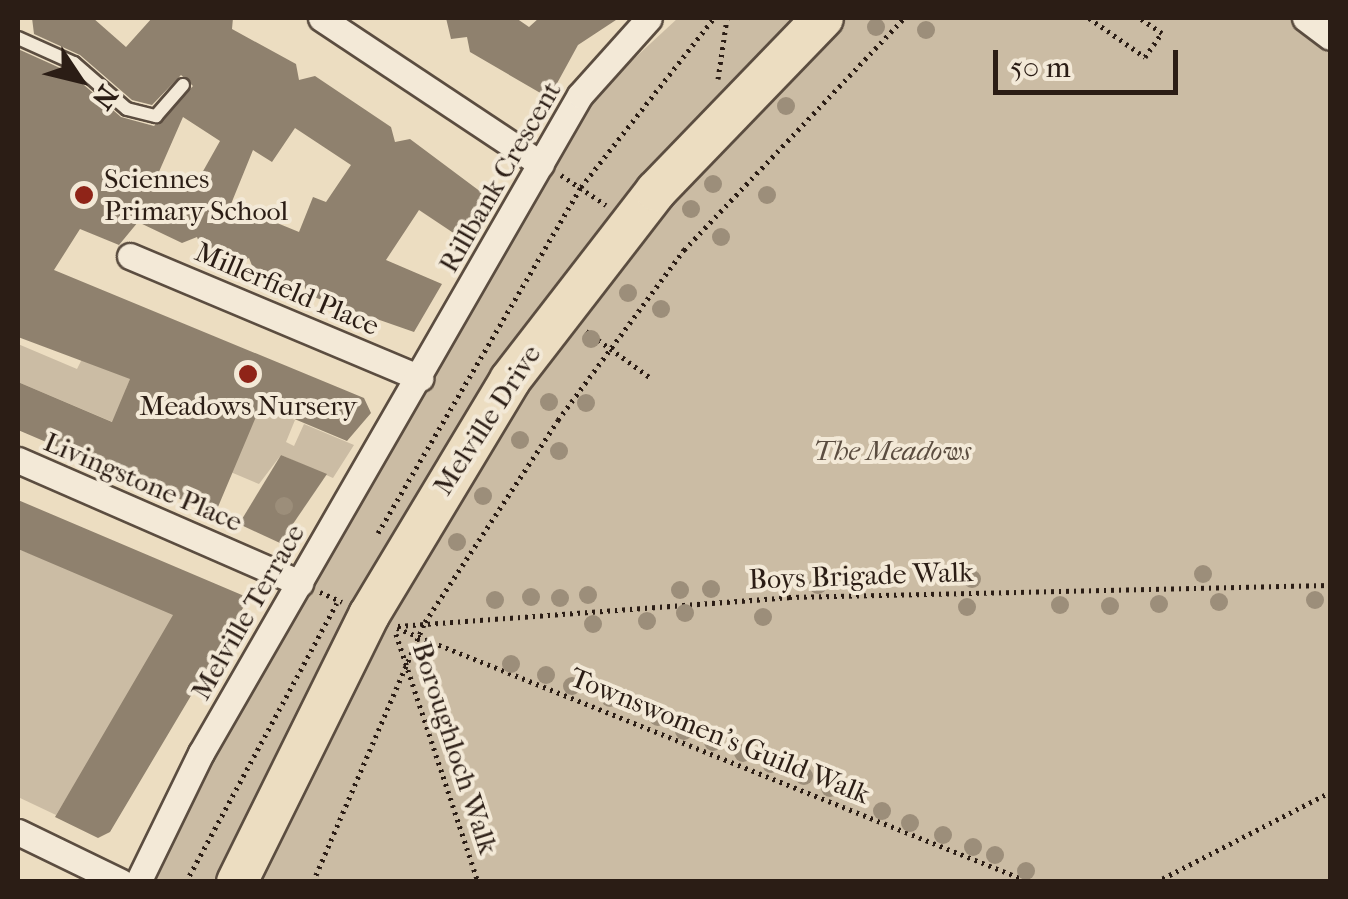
<!DOCTYPE html>
<html>
<head>
<meta charset="utf-8">
<style>
  body { margin:0 }
  #map { position:relative; width:1348px; height:899px; overflow:hidden; background:#ecddc1; font-family:"IM FELL French Canon",serif }
  div>[style] { position:absolute }
  .green>* { inset:0; background:#cbbca4 }
  .building>* { inset:0; background:#8f816e }
  .path>* { height:5px; margin-top:-2.5px; transform-origin:0; background:repeating-linear-gradient(90deg,#2b1d15 0 2.5px,transparent 0 7.5px) }
  .roads { filter:drop-shadow(2px 0 #5b4d40) drop-shadow(-2px 0 #5b4d40) drop-shadow(0 2px #5b4d40) drop-shadow(0 -2px #5b4d40) }
  .lane>* { height:12px; margin:-6px; padding:0 6px; transform-origin:6px; border-radius:6px; background:#f3e9d7 }
  .street>* { height:25px; margin:-12.5px; padding:0 12.5px; transform-origin:12.5px; border-radius:12.5px; background:#f3e9d7 }
  .primary>* { height:40px; margin:-20px; padding:0 20px; transform-origin:20px; border-radius:20px; background:#ecddc1 }
  .trees>* { width:18px; height:18px; margin:-9px; border-radius:50%; background:#9c8e7a }
  .dots>* { width:28px; height:28px; translate:-50% -50%; box-sizing:border-box; border:5px solid #f3e9d7; border-radius:50% }
  span { translate:-50% -50%; white-space:nowrap; text-align:center; line-height:1.15; -webkit-text-stroke:8px #f3e9d7; paint-order:stroke }
  .street-label { font-size:28px; color:#2b1d15 }
  .poi-label { font-size:28px; color:#2b1d15 }
  .left { translate:0 -50%; text-align:left }
  .park-label { font-size:28px; color:#5b4d40; font-style:italic }
  .frame { position:absolute; inset:0; border:20px solid #2b1d15; pointer-events:none }
  .north { position:absolute; left:30px; top:30px; width:100px; height:100px; -webkit-text-stroke:8px #f3e9d7; paint-order:stroke; rotate:125deg; font-size:28px; font-weight:700; line-height:40px; text-align:center; color:#2b1d15 }
  .north::after { content:''; display:block; margin:auto; width:35px; height:45px; background:#2b1d15; clip-path:polygon(50% 0,100% 100%,50% 72%,0 100%) }
  .scale { position:absolute; left:993px; top:50px; width:185px; height:45px; box-sizing:border-box; border:5px solid #2b1d15; border-top:0; padding-left:12px; font-size:30px; line-height:35px; white-space:nowrap; color:#2b1d15; -webkit-text-stroke:8px #f3e9d7; paint-order:stroke }
</style>
</head>
<body>
<div id="map">
  <div class="green">
    <i style="clip-path:polygon(678px 18px,1330px 18px,1330px 881px,151px 882px,210px 755px,598px 92px)"></i>
    <i style="clip-path:polygon(18px 344px,77px 369px,82px 359px,140px 356px,126px 389px,261px 406px,295px 420px,286px 442px,294px 446px,304px 424px,354px 445px,333px 478px,281px 455px,259px 484px,18px 382px)"></i>
    <i style="clip-path:polygon(18px 549px,182px 612px,56px 815px,18px 797px)"></i>
  </div>
  <div class="building">
    <i style="clip-path:polygon(evenodd,32px 18px,93px 18px,126px 47px,152px 18px,233px 18px,232px 29px,296px 64px,299px 80px,315px 76px,391px 127px,395px 142px,410px 139px,489px 198px,464px 240px,419px 210px,386px 260px,442px 284px,414px 332px,308px 295px,302px 280px,288px 286px,255px 273px,249px 258px,234px 265px,203px 252px,197px 237px,182px 243px,138px 222px,119px 245px,80px 229px,54px 270px,364px 398px,371px 413px,347px 441px,261px 405px,215px 514px,18px 430px,18px 382px,112px 422px,130px 379px,18px 337px,18px 49px,69px 72px,121px 117px,154px 126px,193px 86px,181px 75px,152px 105px,132px 100px,80px 55px,34px 34px,32px 18px,183px 117px,220px 141px,193px 189px,158px 174px,183px 117px,32px 18px,295px 128px,351px 165px,326px 202px,313px 197px,299px 232px,231px 204px,253px 150px,272px 162px,295px 128px)"></i>
    <i style="clip-path:polygon(446px 18px,516px 18px,529px 27px,539px 18px,619px 18px,578px 45px,549px 98px,470px 52px,467px 37px,451px 39px)"></i>
    <i style="clip-path:polygon(281px 455px,327px 474px,280px 543px,239px 524px)"></i>
    <i style="clip-path:polygon(18px 500px,249px 598px,110px 832px,98px 838px,55px 817px,173px 615px,18px 549px)"></i>
  </div>
  <div class="path">
    <i style="left:1089px;top:18px;width:68px;rotate:34.9deg"></i>
    <i style="left:1145px;top:57px;width:29px;rotate:-55deg"></i>
    <i style="left:1162px;top:33px;width:27px;rotate:-146deg"></i>
    <i style="left:718px;top:79px;width:62px;rotate:-81.6deg"></i>
    <i style="left:561px;top:175px;width:54px;rotate:33.7deg"></i>
    <i style="left:586px;top:331px;width:80px;rotate:35.9deg"></i>
    <i style="left:378px;top:533px;width:401px;rotate:-59.6deg"></i>
    <i style="left:581px;top:187px;width:215px;rotate:-51.8deg"></i>
    <i style="left:320px;top:592px;width:24px;rotate:24deg"></i>
    <i style="left:398px;top:626px;width:392px;rotate:-4.2deg"></i>
    <i style="left:789px;top:597px;width:541px;rotate:-1.27deg"></i>
    <i style="left:397px;top:628px;width:682px;rotate:21.86deg"></i>
    <i style="left:396px;top:634px;width:261px;rotate:71.7deg"></i>
    <i style="left:186px;top:882px;width:317px;rotate:-61.6deg"></i>
    <i style="left:313px;top:882px;width:283px;rotate:-66.7deg"></i>
    <i style="left:425px;top:622px;width:242px;rotate:-56.6deg"></i>
    <i style="left:558px;top:420px;width:212px;rotate:-53.5deg"></i>
    <i style="left:684px;top:250px;width:320px;rotate:-46.5deg"></i>
    <i style="left:1156px;top:882px;width:196px;rotate:-27.3deg"></i>
  </div>
  <div class="roads">
    <div class="lane">
      <i style="left:18px;top:38px;width:61px;rotate:24.1deg"></i>
      <i style="left:74px;top:63px;width:70px;rotate:41deg"></i>
      <i style="left:127px;top:109px;width:30px;rotate:14deg"></i>
      <i style="left:156px;top:116px;width:41px;rotate:-48.9deg"></i>
    </div>
    <div class="street">
      <i style="left:321px;top:18px;width:264px;rotate:33.6deg"></i>
      <i style="left:1305px;top:18px;width:31px;rotate:37deg"></i>
      <i style="left:130px;top:256px;width:315px;rotate:22.8deg"></i>
      <i style="left:18px;top:460px;width:308px;rotate:23.6deg"></i>
      <i style="left:18px;top:832px;width:114px;rotate:25.9deg"></i>
      <i style="left:138px;top:882px;width:144px;rotate:-64deg"></i>
      <i style="left:201px;top:753px;width:759px;rotate:-60.06deg"></i>
      <i style="left:580px;top:95px;width:103px;rotate:-48.1deg"></i>
    </div>
    <div class="primary">
      <i style="left:237px;top:882px;width:298px;rotate:-63.7deg"></i>
      <i style="left:369px;top:615px;width:274px;rotate:-59deg"></i>
      <i style="left:510px;top:380px;width:239px;rotate:-52.3deg"></i>
      <i style="left:656px;top:191px;width:240px;rotate:-46deg"></i>
    </div>
  </div>
  <div class="trees">
    <i style="left:876px;top:27px"></i>
    <i style="left:926px;top:30px"></i>
    <i style="left:786px;top:106px"></i>
    <i style="left:713px;top:184px"></i>
    <i style="left:767px;top:195px"></i>
    <i style="left:691px;top:209px"></i>
    <i style="left:721px;top:237px"></i>
    <i style="left:628px;top:293px"></i>
    <i style="left:661px;top:309px"></i>
    <i style="left:591px;top:339px"></i>
    <i style="left:549px;top:402px"></i>
    <i style="left:586px;top:403px"></i>
    <i style="left:520px;top:440px"></i>
    <i style="left:559px;top:451px"></i>
    <i style="left:483px;top:496px"></i>
    <i style="left:284px;top:506px"></i>
    <i style="left:457px;top:542px"></i>
    <i style="left:1203px;top:574px"></i>
    <i style="left:972px;top:579px"></i>
    <i style="left:818px;top:585px"></i>
    <i style="left:711px;top:589px"></i>
    <i style="left:680px;top:590px"></i>
    <i style="left:588px;top:595px"></i>
    <i style="left:531px;top:597px"></i>
    <i style="left:560px;top:598px"></i>
    <i style="left:495px;top:600px"></i>
    <i style="left:1315px;top:600px"></i>
    <i style="left:1219px;top:602px"></i>
    <i style="left:1159px;top:604px"></i>
    <i style="left:1060px;top:605px"></i>
    <i style="left:1110px;top:606px"></i>
    <i style="left:967px;top:607px"></i>
    <i style="left:685px;top:613px"></i>
    <i style="left:763px;top:617px"></i>
    <i style="left:647px;top:621px"></i>
    <i style="left:593px;top:624px"></i>
    <i style="left:511px;top:664px"></i>
    <i style="left:546px;top:675px"></i>
    <i style="left:572px;top:686px"></i>
    <i style="left:610px;top:698px"></i>
    <i style="left:658px;top:717px"></i>
    <i style="left:684px;top:731px"></i>
    <i style="left:713px;top:742px"></i>
    <i style="left:743px;top:753px"></i>
    <i style="left:771px;top:764px"></i>
    <i style="left:804px;top:776px"></i>
    <i style="left:830px;top:788px"></i>
    <i style="left:882px;top:811px"></i>
    <i style="left:910px;top:823px"></i>
    <i style="left:943px;top:835px"></i>
    <i style="left:973px;top:847px"></i>
    <i style="left:995px;top:855px"></i>
    <i style="left:1026px;top:871px"></i>
  </div>
  <div class="dots">
    <i style="left:84px;top:195px;background:#8f2418"></i>
    <i style="left:248px;top:374px;background:#8f2418"></i>
  </div>
  <div class="street-label">
    <span style="left:500px;top:177px;rotate:-60deg">Rillbank Crescent</span>
    <span style="left:287px;top:289px;rotate:23deg">Millerfield Place</span>
    <span style="left:487px;top:420px;rotate:-57deg">Melville Drive</span>
    <span style="left:143px;top:482px;rotate:23deg">Livingstone Place</span>
    <span style="left:861px;top:576px;rotate:-2deg">Boys Brigade Walk</span>
    <span style="left:248px;top:612px;rotate:-60deg">Melville Terrace</span>
    <span style="left:720px;top:736px;rotate:22deg">Townswomen's Guild Walk</span>
    <span style="left:455px;top:748px;rotate:72deg">Boroughloch Walk</span>
  </div>
  <div class="poi-label">
    <span class="left" style="left:104px;top:195px">Sciennes<br>Primary School</span>
    <span style="left:248px;top:406px">Meadows Nursery</span>
  </div>
  <div class="park-label">
    <span style="left:892px;top:451px">The Meadows</span>
  </div>
  <div class="frame"></div>
  <div class="north">N</div>
  <div class="scale">50 m</div>
</div>
</body>
</html>
